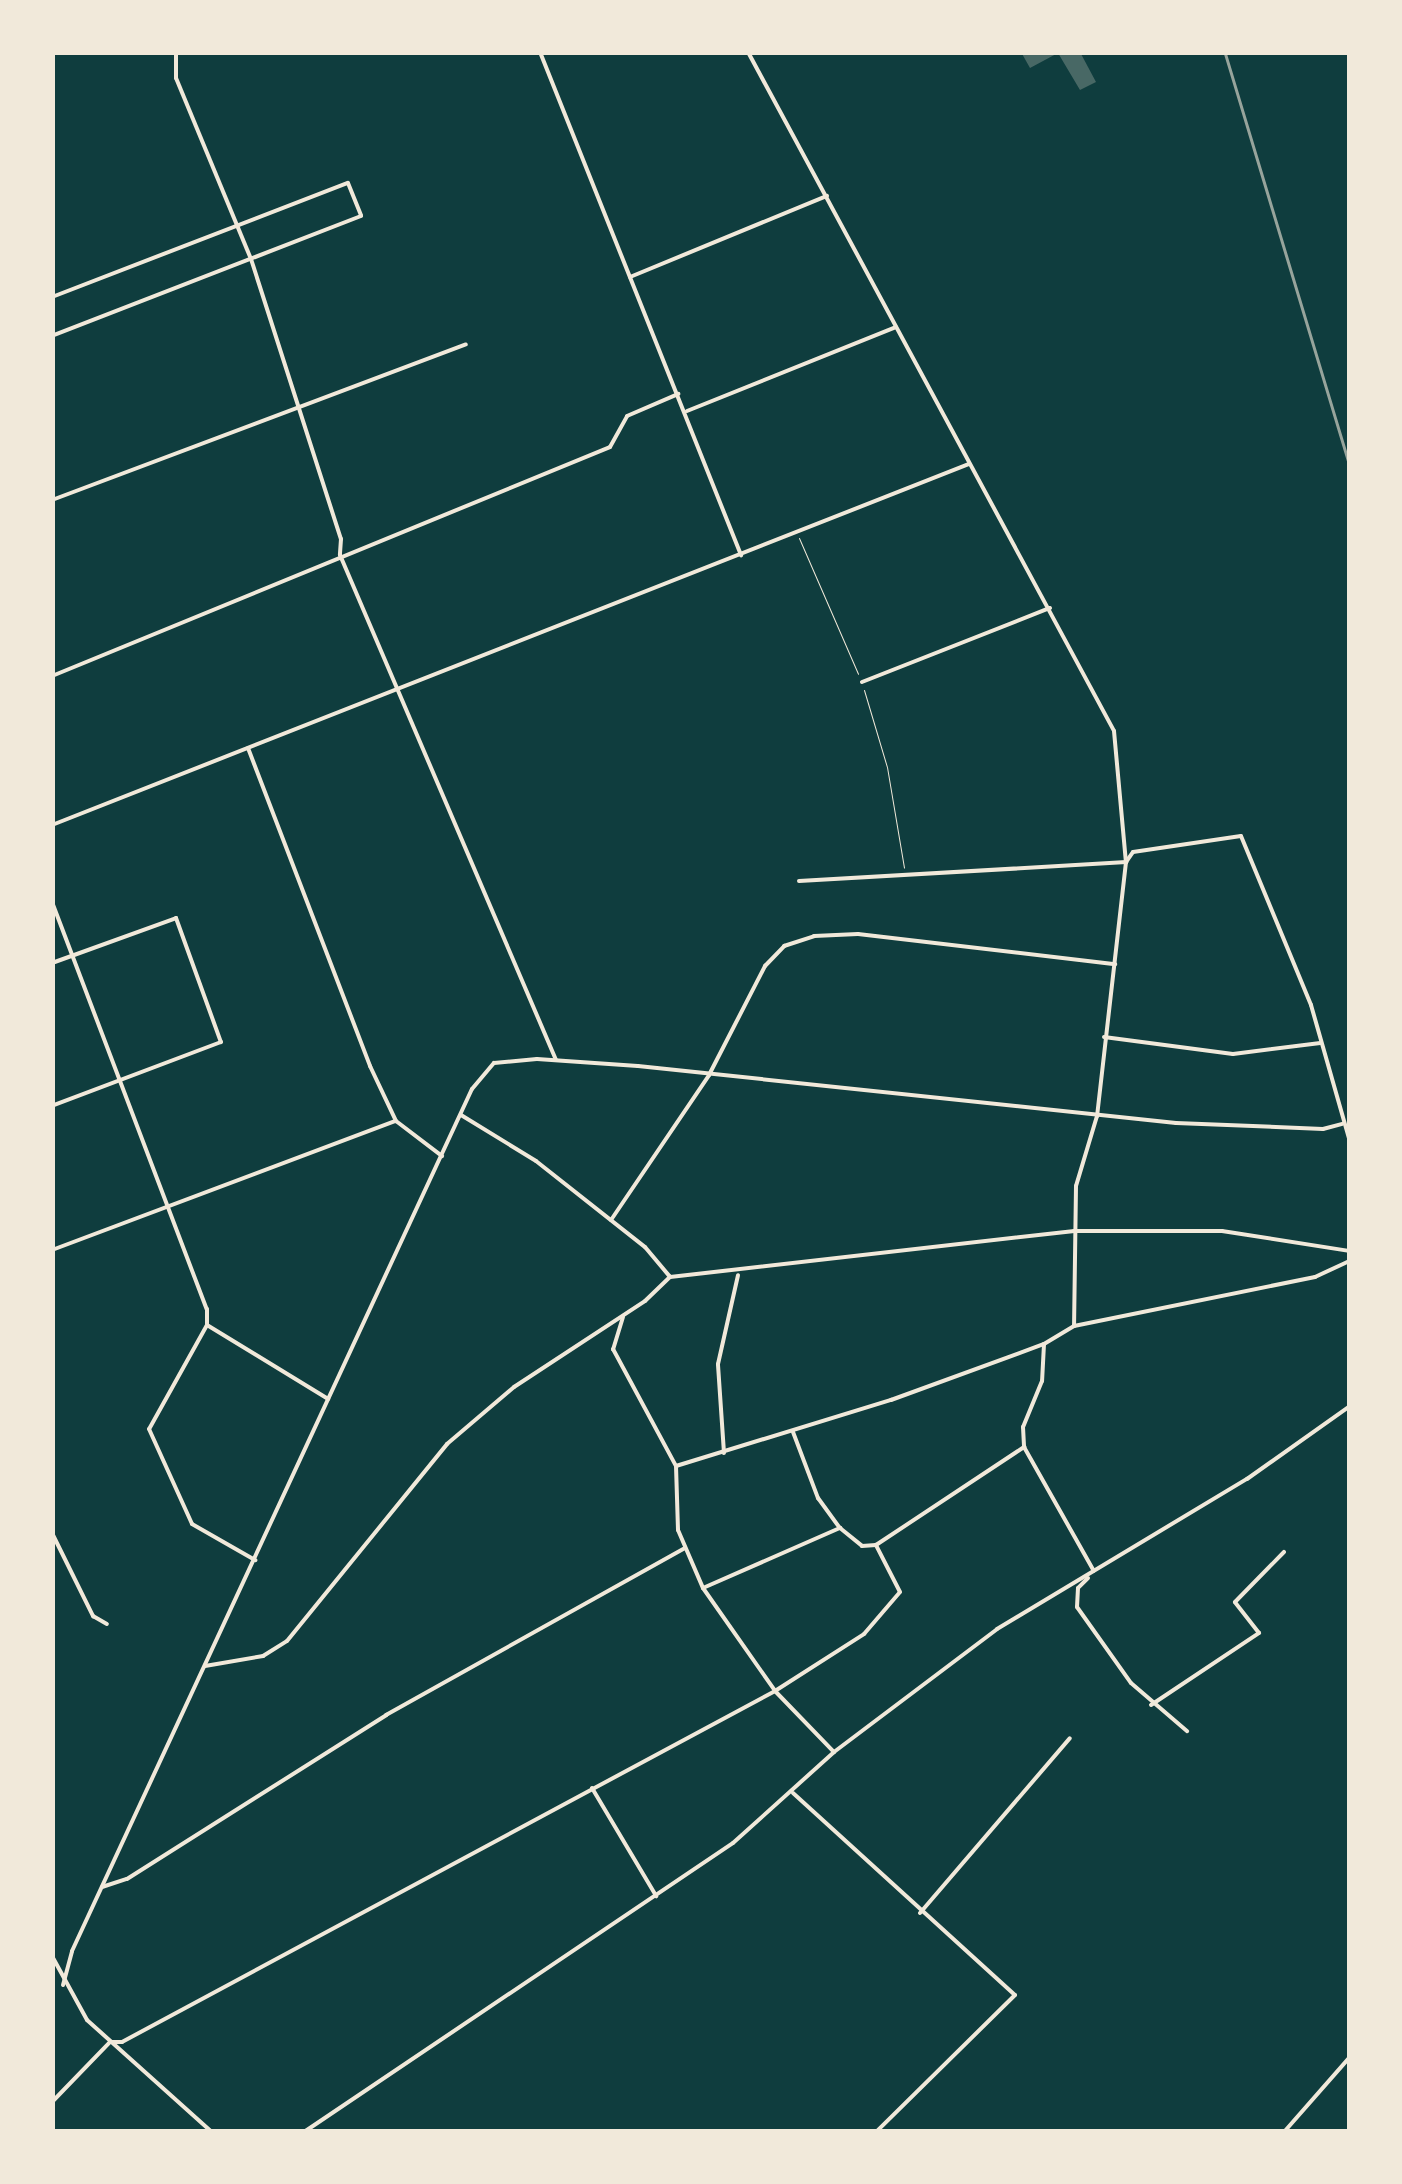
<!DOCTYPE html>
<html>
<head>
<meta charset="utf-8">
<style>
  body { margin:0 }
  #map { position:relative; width:1402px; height:2184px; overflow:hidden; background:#0f3d3e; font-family:"IBM Plex Sans",sans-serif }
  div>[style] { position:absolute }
  .building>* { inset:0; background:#486865 }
  .path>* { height:1px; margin:-0.5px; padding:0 0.5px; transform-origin:0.5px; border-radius:0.5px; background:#f1e9da }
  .minor>* { height:4px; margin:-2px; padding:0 2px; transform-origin:2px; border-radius:2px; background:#f1e9da }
  .rail>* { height:2.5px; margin:-1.25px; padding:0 1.25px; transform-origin:1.25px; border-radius:1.25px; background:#97a49c }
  span { translate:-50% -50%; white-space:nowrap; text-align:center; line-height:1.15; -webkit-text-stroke:8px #f1e9da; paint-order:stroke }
  .frame { position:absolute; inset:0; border:55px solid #f1e9da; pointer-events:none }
</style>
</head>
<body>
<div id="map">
  <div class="building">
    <i style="clip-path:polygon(1021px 52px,1080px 52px,1096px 82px,1080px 90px,1058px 53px,1030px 68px)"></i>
  </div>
  <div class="path">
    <i style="left:799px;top:538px;width:148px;rotate:66.5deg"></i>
    <i style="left:864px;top:690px;width:80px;rotate:73.4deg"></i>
    <i style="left:887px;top:767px;width:102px;rotate:80.4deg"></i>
  </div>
  <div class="minor">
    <i style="left:176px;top:52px;width:26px;rotate:90deg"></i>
    <i style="left:176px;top:78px;width:196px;rotate:67.5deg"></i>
    <i style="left:251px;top:259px;width:294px;rotate:72.2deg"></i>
    <i style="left:341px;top:539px;width:16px;rotate:94deg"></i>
    <i style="left:340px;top:555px;width:549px;rotate:66.84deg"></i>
    <i style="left:540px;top:52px;width:542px;rotate:68.22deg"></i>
    <i style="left:748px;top:52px;width:771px;rotate:61.67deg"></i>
    <i style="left:1114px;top:731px;width:132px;rotate:84.8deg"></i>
    <i style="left:1126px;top:862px;width:256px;rotate:96.5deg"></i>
    <i style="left:1097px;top:1116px;width:73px;rotate:106.7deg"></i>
    <i style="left:1076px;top:1186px;width:140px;rotate:90.8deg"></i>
    <i style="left:630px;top:277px;width:213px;rotate:-22.4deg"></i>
    <i style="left:52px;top:297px;width:317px;rotate:-21.1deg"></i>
    <i style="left:348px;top:183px;width:35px;rotate:68deg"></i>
    <i style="left:361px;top:216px;width:331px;rotate:158.8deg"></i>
    <i style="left:687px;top:411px;width:225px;rotate:-21.9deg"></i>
    <i style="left:52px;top:500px;width:442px;rotate:-20.6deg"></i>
    <i style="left:52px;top:676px;width:603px;rotate:-22.31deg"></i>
    <i style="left:610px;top:447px;width:35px;rotate:-61deg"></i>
    <i style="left:627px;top:416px;width:56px;rotate:-23.3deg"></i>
    <i style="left:862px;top:682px;width:202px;rotate:-21.5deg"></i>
    <i style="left:248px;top:748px;width:341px;rotate:69deg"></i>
    <i style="left:370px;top:1066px;width:61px;rotate:64.7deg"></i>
    <i style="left:396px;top:1121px;width:58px;rotate:37.3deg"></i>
    <i style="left:52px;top:825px;width:985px;rotate:-21.49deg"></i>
    <i style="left:799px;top:881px;width:328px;rotate:-3.3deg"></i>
    <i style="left:1126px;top:862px;width:12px;rotate:-55deg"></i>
    <i style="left:1133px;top:852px;width:109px;rotate:-8.4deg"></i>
    <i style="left:1241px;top:836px;width:183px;rotate:67.5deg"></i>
    <i style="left:1311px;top:1005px;width:142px;rotate:74.1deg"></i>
    <i style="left:52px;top:902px;width:436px;rotate:69.2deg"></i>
    <i style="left:207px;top:1309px;width:16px;rotate:90deg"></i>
    <i style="left:207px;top:1325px;width:142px;rotate:31.4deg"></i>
    <i style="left:52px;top:963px;width:132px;rotate:-19.9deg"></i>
    <i style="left:176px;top:918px;width:132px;rotate:70.1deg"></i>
    <i style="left:221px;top:1042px;width:181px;rotate:159.3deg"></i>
    <i style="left:1104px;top:1037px;width:130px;rotate:7.5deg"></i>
    <i style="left:1233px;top:1054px;width:88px;rotate:-7.2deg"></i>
    <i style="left:461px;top:1115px;width:88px;rotate:31.5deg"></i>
    <i style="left:536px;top:1161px;width:139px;rotate:38.3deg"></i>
    <i style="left:645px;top:1247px;width:38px;rotate:50deg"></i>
    <i style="left:611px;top:1220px;width:175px;rotate:-55.9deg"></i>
    <i style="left:709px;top:1075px;width:123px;rotate:-62.8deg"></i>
    <i style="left:765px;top:966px;width:28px;rotate:-46deg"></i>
    <i style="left:784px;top:946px;width:32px;rotate:-18deg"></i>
    <i style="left:814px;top:936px;width:44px;rotate:-2.6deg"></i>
    <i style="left:858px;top:934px;width:259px;rotate:6.7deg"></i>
    <i style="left:52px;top:1250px;width:367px;rotate:-20.6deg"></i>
    <i style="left:623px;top:1317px;width:34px;rotate:107deg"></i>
    <i style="left:613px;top:1349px;width:133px;rotate:61.7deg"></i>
    <i style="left:676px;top:1466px;width:64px;rotate:88.2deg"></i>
    <i style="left:678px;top:1530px;width:63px;rotate:66.7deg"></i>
    <i style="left:703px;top:1588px;width:126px;rotate:55deg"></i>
    <i style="left:775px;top:1691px;width:85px;rotate:46deg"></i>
    <i style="left:207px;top:1325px;width:119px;rotate:119.1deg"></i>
    <i style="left:149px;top:1429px;width:104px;rotate:65.6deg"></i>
    <i style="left:192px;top:1524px;width:73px;rotate:29.7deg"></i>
    <i style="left:1044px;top:1344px;width:37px;rotate:93deg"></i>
    <i style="left:1042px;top:1381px;width:50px;rotate:112.4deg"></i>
    <i style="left:1023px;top:1427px;width:20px;rotate:87deg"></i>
    <i style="left:1024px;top:1447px;width:142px;rotate:60.6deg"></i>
    <i style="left:793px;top:1432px;width:71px;rotate:69.3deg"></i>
    <i style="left:818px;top:1498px;width:37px;rotate:54deg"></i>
    <i style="left:840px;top:1528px;width:28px;rotate:39deg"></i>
    <i style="left:862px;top:1546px;width:14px;rotate:-4deg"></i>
    <i style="left:724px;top:1453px;width:89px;rotate:-93.9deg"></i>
    <i style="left:718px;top:1364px;width:91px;rotate:-77.3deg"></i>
    <i style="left:676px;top:1466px;width:225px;rotate:-17.1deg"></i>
    <i style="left:891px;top:1400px;width:163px;rotate:-20.1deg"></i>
    <i style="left:1044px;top:1344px;width:35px;rotate:-31deg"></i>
    <i style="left:1074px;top:1326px;width:246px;rotate:-11.5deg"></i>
    <i style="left:1315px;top:1277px;width:38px;rotate:-25deg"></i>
    <i style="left:52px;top:1533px;width:93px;rotate:63.7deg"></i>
    <i style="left:93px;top:1616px;width:16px;rotate:30deg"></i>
    <i style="left:1088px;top:1578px;width:14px;rotate:135deg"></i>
    <i style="left:1078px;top:1588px;width:19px;rotate:93deg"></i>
    <i style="left:1077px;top:1607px;width:93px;rotate:54.6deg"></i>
    <i style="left:1131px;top:1683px;width:74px;rotate:40.6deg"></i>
    <i style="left:703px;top:1588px;width:150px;rotate:-23.7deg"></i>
    <i style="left:205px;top:1666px;width:59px;rotate:-9.8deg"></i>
    <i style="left:263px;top:1656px;width:28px;rotate:-32deg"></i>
    <i style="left:287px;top:1641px;width:254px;rotate:-50.9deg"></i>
    <i style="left:447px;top:1444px;width:88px;rotate:-40.4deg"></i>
    <i style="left:514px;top:1387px;width:157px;rotate:-33.3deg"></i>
    <i style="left:645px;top:1301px;width:35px;rotate:-44deg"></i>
    <i style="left:670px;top:1277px;width:407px;rotate:-6.5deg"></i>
    <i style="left:1074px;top:1231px;width:148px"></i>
    <i style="left:1222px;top:1231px;width:130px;rotate:8.9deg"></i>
    <i style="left:1151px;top:1705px;width:130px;rotate:-33.7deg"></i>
    <i style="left:1259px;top:1633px;width:39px;rotate:-128deg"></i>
    <i style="left:1235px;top:1602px;width:70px;rotate:-45.6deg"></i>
    <i style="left:592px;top:1788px;width:126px;rotate:59.3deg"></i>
    <i style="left:793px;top:1793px;width:300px;rotate:42.3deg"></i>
    <i style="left:1015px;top:1995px;width:195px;rotate:135.4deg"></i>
    <i style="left:102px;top:1887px;width:26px;rotate:-18deg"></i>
    <i style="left:127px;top:1879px;width:307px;rotate:-32.3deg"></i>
    <i style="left:386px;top:1715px;width:342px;rotate:-29.2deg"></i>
    <i style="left:920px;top:1913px;width:230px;rotate:-49.4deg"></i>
    <i style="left:52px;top:1956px;width:73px;rotate:61.3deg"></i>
    <i style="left:87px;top:2020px;width:168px;rotate:41.9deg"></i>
    <i style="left:63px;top:1985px;width:35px;rotate:-75deg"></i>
    <i style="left:72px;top:1951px;width:950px;rotate:-65.11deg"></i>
    <i style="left:472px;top:1089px;width:34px;rotate:-50deg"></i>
    <i style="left:494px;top:1063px;width:43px;rotate:-5.3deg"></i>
    <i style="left:537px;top:1059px;width:101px;rotate:4deg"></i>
    <i style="left:638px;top:1066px;width:541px;rotate:6.05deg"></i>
    <i style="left:1176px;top:1123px;width:147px;rotate:2.3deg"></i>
    <i style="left:1323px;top:1129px;width:20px;rotate:-15deg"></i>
    <i style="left:52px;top:2102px;width:83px;rotate:-46deg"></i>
    <i style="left:110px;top:2042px;width:12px"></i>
    <i style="left:122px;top:2042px;width:741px;rotate:-28.26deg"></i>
    <i style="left:775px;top:1691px;width:106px;rotate:-32.6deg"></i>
    <i style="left:864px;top:1634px;width:55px;rotate:-49.4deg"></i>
    <i style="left:900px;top:1592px;width:53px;rotate:-117.1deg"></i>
    <i style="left:876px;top:1545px;width:178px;rotate:-33.5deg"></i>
    <i style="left:304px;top:2132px;width:517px;rotate:-33.97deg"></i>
    <i style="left:733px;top:1843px;width:136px;rotate:-42deg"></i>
    <i style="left:834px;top:1752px;width:204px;rotate:-37deg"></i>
    <i style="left:997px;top:1629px;width:292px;rotate:-31deg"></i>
    <i style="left:1247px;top:1479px;width:126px;rotate:-35.3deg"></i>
    <i style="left:1284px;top:2132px;width:100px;rotate:-48.7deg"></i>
  </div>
  <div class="rail">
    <i style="left:1225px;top:52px;width:433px;rotate:73.2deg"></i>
  </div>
  <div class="frame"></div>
</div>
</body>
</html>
